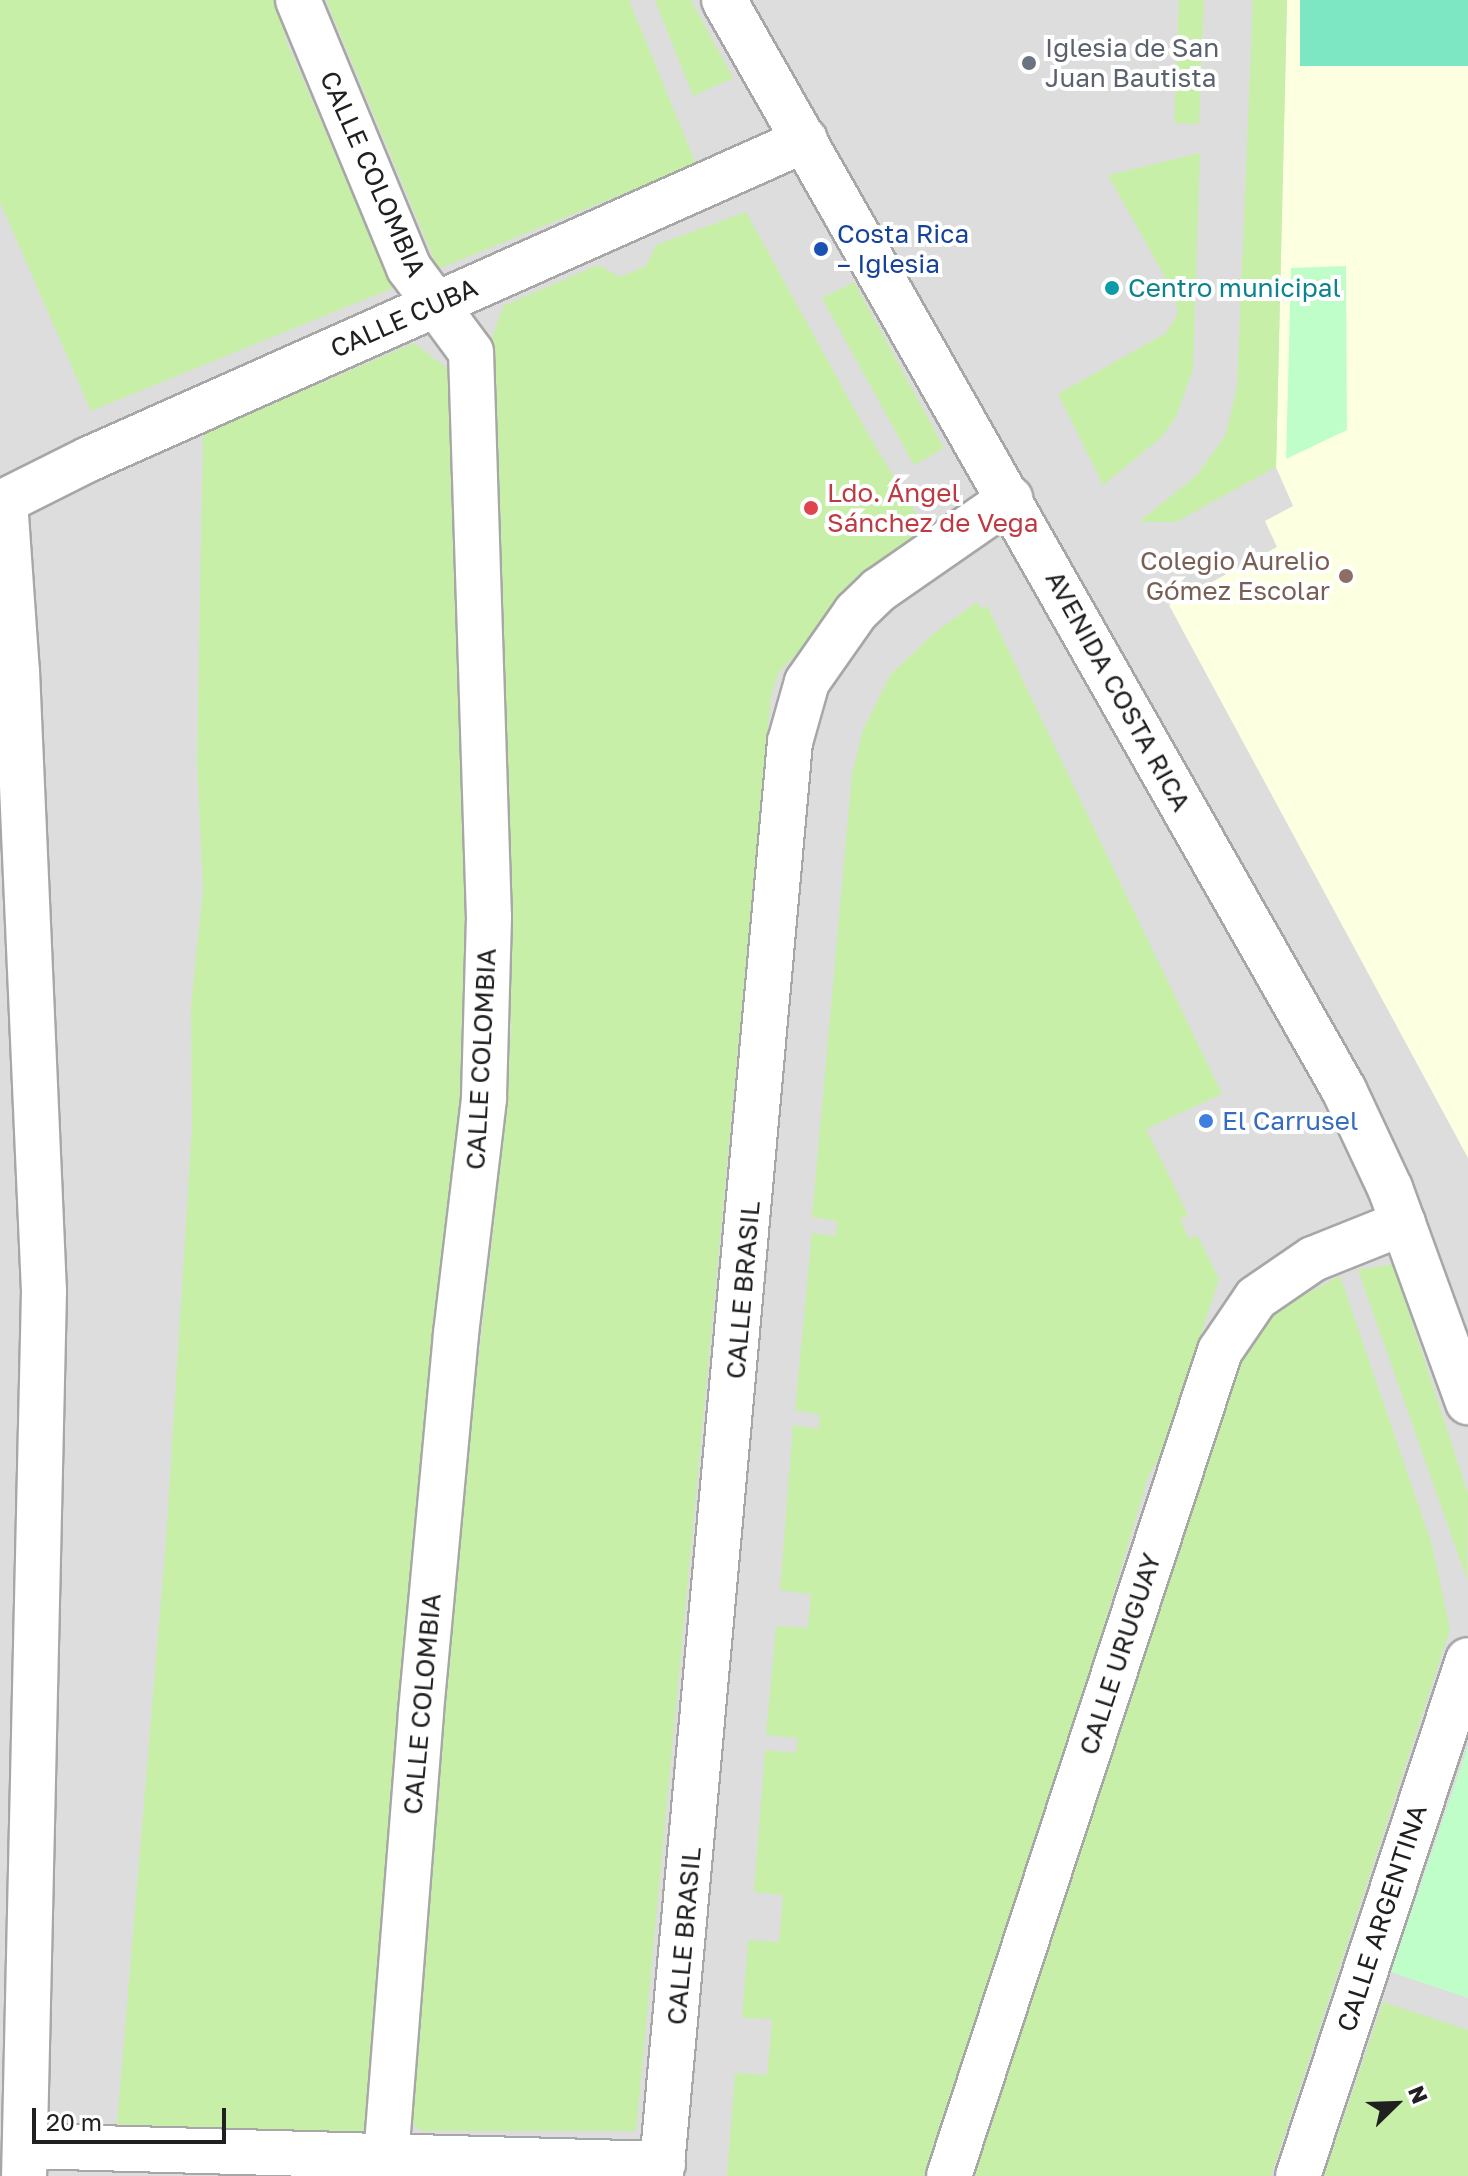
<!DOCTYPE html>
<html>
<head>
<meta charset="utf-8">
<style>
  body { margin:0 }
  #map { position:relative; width:1468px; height:2176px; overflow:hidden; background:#f2eee6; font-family:"Golos Text",sans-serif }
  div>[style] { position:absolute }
  .residential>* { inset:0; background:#dedddd }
  .education>* { inset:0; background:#fdffe1 }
  .grass>* { inset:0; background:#c7efa8 }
  .park>* { inset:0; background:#c0fec9 }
  .pitch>* { inset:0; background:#7de7c4 }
  .roads { filter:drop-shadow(2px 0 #a7a7a7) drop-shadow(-2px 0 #a7a7a7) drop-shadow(0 2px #a7a7a7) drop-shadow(0 -2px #a7a7a7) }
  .minor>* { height:44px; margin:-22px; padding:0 22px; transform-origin:22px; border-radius:22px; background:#fff }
  .dots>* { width:22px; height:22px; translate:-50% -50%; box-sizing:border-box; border:4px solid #fff; border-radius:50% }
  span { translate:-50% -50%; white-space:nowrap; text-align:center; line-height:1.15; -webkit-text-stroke:8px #fff; paint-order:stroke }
  .worship-label { font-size:26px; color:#5b616d }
  .left { translate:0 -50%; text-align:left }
  .street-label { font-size:26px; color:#202020 }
  .transit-label { font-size:26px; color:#164399 }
  .culture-label { font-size:26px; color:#0d838f }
  .health-label { font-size:26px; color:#be3a42 }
  .education-label { font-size:26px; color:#785e54 }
  .right { translate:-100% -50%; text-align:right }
  .shop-label { font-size:26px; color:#366cbe }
  .north { position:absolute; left:1356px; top:2064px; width:80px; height:80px; -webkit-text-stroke:6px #fff; paint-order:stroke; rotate:67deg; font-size:22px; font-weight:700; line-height:32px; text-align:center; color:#202020 }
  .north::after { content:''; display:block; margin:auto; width:28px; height:36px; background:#202020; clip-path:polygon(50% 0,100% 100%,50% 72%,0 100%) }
  .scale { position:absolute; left:32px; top:2108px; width:194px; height:36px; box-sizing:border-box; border:4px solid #202020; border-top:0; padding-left:10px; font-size:24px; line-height:28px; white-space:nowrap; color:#202020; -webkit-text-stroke:6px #fff; paint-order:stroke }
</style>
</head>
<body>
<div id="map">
  <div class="residential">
    <i style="clip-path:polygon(0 0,1468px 0,1468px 2176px,0 2176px)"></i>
  </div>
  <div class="education">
    <i style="clip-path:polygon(1287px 0,1468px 0,1468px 1158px,1169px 605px,1277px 547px,1265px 521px,1293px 506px,1276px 467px)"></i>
  </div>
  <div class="grass">
    <i style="clip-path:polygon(0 0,277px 0,291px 33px,284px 36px,393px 288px,91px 411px,0 202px)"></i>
    <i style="clip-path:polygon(326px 0,629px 0,696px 164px,438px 269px)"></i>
    <i style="clip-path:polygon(655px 0,691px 0,733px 78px,693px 96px)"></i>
    <i style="clip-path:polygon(1179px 0,1204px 0,1199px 124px,1174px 123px)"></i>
    <i style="clip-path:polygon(1253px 0,1287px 0,1276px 467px,1176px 522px,1139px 522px,1197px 475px,1225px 436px,1237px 388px)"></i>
    <i style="clip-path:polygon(1200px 153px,1193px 369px,1176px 417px,1162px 437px,1103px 485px,1058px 394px,1166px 333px,1178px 314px,1175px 295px,1108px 175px)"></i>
    <i style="clip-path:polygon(746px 212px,868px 434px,926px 530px,846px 602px,779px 672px,771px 695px,636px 2131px,421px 2131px,409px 2120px,462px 1503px,501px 1162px,511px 1030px,496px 640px,492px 339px,503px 306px,598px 265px,620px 277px,646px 266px,656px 245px)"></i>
    <i style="clip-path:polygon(854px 282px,944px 448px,914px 465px,822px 298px)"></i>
    <i style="clip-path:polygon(414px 343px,452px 372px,468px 888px,466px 1061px,372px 2120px,358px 2139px,117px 2124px,166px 1540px,192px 1127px,191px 1007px,203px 889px,197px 763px,203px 434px)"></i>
    <i style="clip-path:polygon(977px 602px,982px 609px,987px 606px,1222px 1094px,1146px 1129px,1188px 1215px,1180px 1219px,1189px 1239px,1197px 1235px,1219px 1279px,1164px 1448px,1148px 1477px,1096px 1652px,926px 2176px,727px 2176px,735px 2073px,767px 2075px,771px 2034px,772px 2019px,742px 2018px,748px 1940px,779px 1942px,783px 1895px,754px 1892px,765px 1750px,796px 1753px,798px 1738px,766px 1735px,776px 1626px,808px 1628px,811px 1594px,780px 1590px,793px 1425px,818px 1429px,820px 1415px,795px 1410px,812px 1233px,836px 1236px,837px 1221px,812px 1217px,852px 774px,863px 730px,890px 675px,934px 633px)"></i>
    <i style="clip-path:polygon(1393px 1264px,1468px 1494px,1467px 1580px,1358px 1270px)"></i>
    <i style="clip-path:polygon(1340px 1276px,1432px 1545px,1450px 1629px,1271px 2176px,971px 2176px,1236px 1353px,1280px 1308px)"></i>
    <i style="clip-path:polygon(1383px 2002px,1468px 2030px,1468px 2176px,1324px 2176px)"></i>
  </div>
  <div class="park">
    <i style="clip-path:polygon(1346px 266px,1347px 430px,1286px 459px,1291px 268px)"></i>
    <i style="clip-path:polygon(1468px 1746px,1468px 1998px,1391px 1972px)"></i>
  </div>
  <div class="pitch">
    <i style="clip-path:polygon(1300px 0,1468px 0,1468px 66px,1300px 66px)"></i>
  </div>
  <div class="roads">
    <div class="minor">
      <i style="left:298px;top:0;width:290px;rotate:67.5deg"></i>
      <i style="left:409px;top:268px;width:104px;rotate:53.6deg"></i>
      <i style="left:471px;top:352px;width:565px;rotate:88.18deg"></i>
      <i style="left:489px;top:917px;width:182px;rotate:91.6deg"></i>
      <i style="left:484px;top:1099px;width:237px;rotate:96.8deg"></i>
      <i style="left:456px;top:1334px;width:381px;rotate:95.3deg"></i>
      <i style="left:421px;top:1713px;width:444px;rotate:94.5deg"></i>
      <i style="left:724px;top:0;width:1254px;rotate:60.37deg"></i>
      <i style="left:1344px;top:1090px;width:108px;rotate:64.9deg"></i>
      <i style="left:1390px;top:1188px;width:228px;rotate:70deg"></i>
      <i style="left:5px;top:501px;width:94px;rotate:-26.6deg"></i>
      <i style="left:89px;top:459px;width:784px;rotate:-24.01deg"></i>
      <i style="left:0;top:504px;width:6px;rotate:-31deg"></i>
      <i style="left:5px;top:501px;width:170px;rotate:86deg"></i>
      <i style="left:17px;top:671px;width:621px;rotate:87.51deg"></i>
      <i style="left:44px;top:1291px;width:885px;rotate:91.29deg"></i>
      <i style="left:26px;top:2146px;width:637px;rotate:1.62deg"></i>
      <i style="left:661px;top:2176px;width:1440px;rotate:-84.86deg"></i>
      <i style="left:790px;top:742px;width:62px;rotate:-74.2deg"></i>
      <i style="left:807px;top:682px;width:85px;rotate:-55deg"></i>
      <i style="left:856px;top:612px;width:32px;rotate:-44deg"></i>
      <i style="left:879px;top:590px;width:160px;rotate:-34.8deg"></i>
      <i style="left:949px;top:2176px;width:868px;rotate:-71.82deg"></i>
      <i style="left:1220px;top:1351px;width:64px;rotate:-55.8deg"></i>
      <i style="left:1256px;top:1298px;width:69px;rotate:-34.4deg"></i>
      <i style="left:1313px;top:1259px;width:97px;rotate:-21.8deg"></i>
      <i style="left:1298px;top:2176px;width:543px;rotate:-71.77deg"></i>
    </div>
  </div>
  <div class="dots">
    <i style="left:1029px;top:63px;background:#6b7280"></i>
    <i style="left:821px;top:249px;background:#1a4fb4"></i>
    <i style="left:1112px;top:288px;background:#0f9aa8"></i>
    <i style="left:811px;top:508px;background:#e0444e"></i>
    <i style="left:1346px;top:576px;background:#8d6e63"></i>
    <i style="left:1206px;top:1121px;background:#3f7fe0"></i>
  </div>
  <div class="worship-label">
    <span class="left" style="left:1045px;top:63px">Iglesia de San<br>Juan Bautista</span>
  </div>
  <div class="street-label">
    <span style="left:373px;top:174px;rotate:66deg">CALLE COLOMBIA</span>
    <span style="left:404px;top:318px;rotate:-24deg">CALLE CUBA</span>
    <span style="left:1118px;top:691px;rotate:61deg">AVENIDA COSTA RICA</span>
    <span style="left:481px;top:1059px;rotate:-87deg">CALLE COLOMBIA</span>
    <span style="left:743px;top:1290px;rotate:-85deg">CALLE BRASIL</span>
    <span style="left:1120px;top:1654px;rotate:-72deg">CALLE URUGUAY</span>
    <span style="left:422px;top:1704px;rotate:-85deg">CALLE COLOMBIA</span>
    <span style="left:1382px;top:1918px;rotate:-72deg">CALLE ARGENTINA</span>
    <span style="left:684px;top:1936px;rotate:-85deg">CALLE BRASIL</span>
  </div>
  <div class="transit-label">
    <span class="left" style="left:837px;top:249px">Costa Rica<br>– Iglesia</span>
  </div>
  <div class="culture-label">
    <span class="left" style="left:1128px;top:288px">Centro municipal</span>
  </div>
  <div class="health-label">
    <span class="left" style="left:827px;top:508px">Ldo. Ángel<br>Sánchez de Vega</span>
  </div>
  <div class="education-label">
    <span class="right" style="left:1330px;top:576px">Colegio Aurelio<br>Gómez Escolar</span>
  </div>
  <div class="shop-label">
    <span class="left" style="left:1222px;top:1121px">El Carrusel</span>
  </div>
  <div class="north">N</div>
  <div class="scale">20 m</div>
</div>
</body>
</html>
